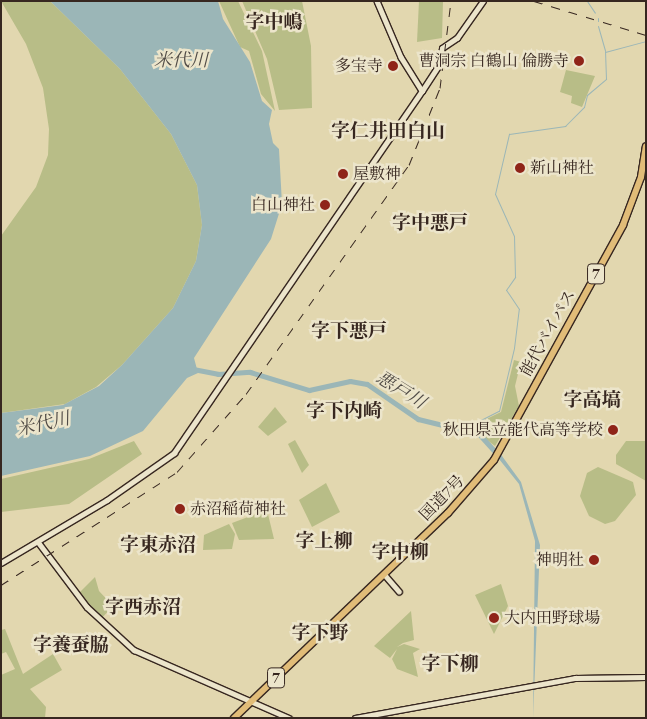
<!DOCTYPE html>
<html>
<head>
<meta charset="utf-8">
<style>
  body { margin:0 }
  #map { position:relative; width:647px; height:719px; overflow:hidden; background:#e2d7af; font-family:"EB Garamond","Noto Serif JP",serif }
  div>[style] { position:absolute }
  .green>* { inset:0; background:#b8bd87 }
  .water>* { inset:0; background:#9bb6b7 }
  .stream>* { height:1px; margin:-0.5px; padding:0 0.5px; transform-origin:0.5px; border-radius:0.5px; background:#9bb6b7 }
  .river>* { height:5px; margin:-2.5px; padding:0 2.5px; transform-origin:2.5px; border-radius:2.5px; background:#9bb6b7 }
  .roads { filter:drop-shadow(1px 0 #372720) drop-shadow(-1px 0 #372720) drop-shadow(0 1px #372720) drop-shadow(0 -1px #372720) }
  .secondary>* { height:4.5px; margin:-2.25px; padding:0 2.25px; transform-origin:2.25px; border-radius:2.25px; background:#ece5cb }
  .highway>* { height:6px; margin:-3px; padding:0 3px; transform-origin:3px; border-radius:3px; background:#e1bc78 }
  .rail>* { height:1px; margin-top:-0.5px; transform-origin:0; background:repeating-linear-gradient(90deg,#372720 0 9px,transparent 0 18px) }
  .dots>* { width:14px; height:14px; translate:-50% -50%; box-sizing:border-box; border:2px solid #ece5cb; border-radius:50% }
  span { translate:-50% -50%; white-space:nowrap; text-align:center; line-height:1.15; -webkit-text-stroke:5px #ece5cb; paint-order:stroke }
  .shield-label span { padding:1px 4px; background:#ece5cb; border:1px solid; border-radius:4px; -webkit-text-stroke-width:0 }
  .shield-label { font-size:15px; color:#372720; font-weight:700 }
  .poi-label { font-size:16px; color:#372720 }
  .right { translate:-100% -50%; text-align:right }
  .left { translate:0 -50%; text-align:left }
  .street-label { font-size:16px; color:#372720 }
  .water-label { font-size:18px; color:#504b46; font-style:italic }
  .quarter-label { font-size:19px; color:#372720; font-weight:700 }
  .frame { position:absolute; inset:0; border:2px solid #372720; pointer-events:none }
</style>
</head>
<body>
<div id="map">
  <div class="green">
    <i style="clip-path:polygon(1px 1px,50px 1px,120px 69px,171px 134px,197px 185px,202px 225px,196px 261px,173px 308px,122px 365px,96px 387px,65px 404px,1px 413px,1px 236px,36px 187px,48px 155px,49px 129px,43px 88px,26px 44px)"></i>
    <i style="clip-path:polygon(219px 1px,238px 1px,262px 51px,275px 111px,261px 94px,249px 51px,240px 47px)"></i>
    <i style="clip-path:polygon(242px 1px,302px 1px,311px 46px,312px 108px,279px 110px,267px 59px)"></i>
    <i style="clip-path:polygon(419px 1px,443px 1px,442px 38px,417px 42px)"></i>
    <i style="clip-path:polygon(566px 70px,595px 76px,582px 107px,571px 103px,572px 96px,560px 92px)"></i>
    <i style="clip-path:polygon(514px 360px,521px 362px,515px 386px,519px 406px,495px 446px,470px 427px,501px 412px)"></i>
    <i style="clip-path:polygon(275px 407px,287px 422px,268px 436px,258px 427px)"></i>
    <i style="clip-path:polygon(295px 440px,309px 465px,302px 473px,288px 444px)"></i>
    <i style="clip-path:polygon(134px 441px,142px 454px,69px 504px,1px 512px,1px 479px,89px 459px)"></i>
    <i style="clip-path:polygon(626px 441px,646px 441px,646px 481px,616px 464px,616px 455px)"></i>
    <i style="clip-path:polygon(598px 467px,633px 482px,636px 495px,615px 521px,605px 524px,589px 516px,580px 496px,587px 473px)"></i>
    <i style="clip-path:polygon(326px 483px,340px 512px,312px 527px,299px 500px)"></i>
    <i style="clip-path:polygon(267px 510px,274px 539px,239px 540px,232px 523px)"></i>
    <i style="clip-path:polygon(229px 524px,235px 534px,232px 549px,203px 550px,204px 535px)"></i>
    <i style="clip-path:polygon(95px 577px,99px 591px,113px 606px,100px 620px,78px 594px)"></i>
    <i style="clip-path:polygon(501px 584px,508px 606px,494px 634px,475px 595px)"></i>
    <i style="clip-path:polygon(411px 611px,414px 640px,403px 643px,397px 647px,404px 644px,420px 649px,413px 653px,418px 677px,397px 669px,392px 659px,397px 649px,390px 658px,374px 646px)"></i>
    <i style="clip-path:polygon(5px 629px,23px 674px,53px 654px,62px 670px,30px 689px,46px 707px,45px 718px,1px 718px,1px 675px,15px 669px,6px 652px,1px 654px,1px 630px)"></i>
  </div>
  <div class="water">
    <i style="clip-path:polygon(50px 1px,218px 1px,223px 19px,250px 62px,262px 101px,272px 110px,269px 124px,273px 143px,279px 149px,282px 204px,271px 239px,194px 358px,198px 373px,187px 378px,143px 431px,90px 456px,1px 476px,1px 413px,63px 405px,99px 386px,122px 365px,173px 308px,196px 261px,202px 225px,197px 185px,171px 134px,120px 69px)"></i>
    <i style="clip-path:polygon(502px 456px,521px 482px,540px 545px,533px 718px,535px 541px,519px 484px,499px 459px)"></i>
  </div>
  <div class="stream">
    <i style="left:587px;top:1px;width:14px;rotate:56deg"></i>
    <i style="left:598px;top:18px;width:3px;rotate:90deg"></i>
    <i style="left:598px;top:26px;width:26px;rotate:74deg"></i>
    <i style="left:465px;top:428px;width:38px;rotate:-27deg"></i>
    <i style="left:499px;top:411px;width:65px;rotate:-76.6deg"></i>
    <i style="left:514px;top:348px;width:39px;rotate:-83deg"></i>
    <i style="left:519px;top:309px;width:23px;rotate:-124deg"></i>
    <i style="left:506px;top:290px;width:16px;rotate:-55deg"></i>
    <i style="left:515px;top:277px;width:41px;rotate:-91.4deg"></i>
    <i style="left:514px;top:236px;width:46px;rotate:-114.3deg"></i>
    <i style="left:495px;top:194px;width:62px;rotate:-76.9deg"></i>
    <i style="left:509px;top:134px;width:57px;rotate:-8.1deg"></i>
    <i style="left:565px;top:126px;width:27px;rotate:-45deg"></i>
    <i style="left:584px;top:107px;width:12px;rotate:-76deg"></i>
    <i style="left:587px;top:95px;width:25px;rotate:-40deg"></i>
    <i style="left:606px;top:79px;width:27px;rotate:-92deg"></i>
    <i style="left:605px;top:52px;width:42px;rotate:-15deg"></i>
  </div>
  <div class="river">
    <i style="left:193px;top:369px;width:25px;rotate:11deg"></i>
    <i style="left:218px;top:374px;width:32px;rotate:-4deg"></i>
    <i style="left:250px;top:372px;width:62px;rotate:17deg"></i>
    <i style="left:309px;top:390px;width:42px;rotate:-12.4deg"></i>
    <i style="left:350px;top:381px;width:17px;rotate:10deg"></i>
    <i style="left:367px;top:384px;width:62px;rotate:34.5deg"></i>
    <i style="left:418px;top:419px;width:63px;rotate:13.8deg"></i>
    <i style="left:479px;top:434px;width:30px;rotate:48deg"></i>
  </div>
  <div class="roads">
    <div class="secondary">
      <i style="left:377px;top:1px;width:61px;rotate:66.8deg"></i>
      <i style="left:401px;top:57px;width:40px;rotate:58deg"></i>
      <i style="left:39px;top:543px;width:80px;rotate:53.1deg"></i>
      <i style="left:87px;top:607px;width:64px;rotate:42.5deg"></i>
      <i style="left:134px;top:650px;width:169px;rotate:23.7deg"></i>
      <i style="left:1px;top:563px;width:123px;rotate:-30.7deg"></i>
      <i style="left:107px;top:500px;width:82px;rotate:-35deg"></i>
      <i style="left:174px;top:453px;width:439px;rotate:-55.6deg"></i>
      <i style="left:422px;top:91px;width:30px;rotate:-57deg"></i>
      <i style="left:438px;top:66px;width:18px;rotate:-77deg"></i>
      <i style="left:442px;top:48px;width:18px;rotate:-34deg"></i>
      <i style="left:457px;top:38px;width:45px;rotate:-54.9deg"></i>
      <i style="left:384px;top:574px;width:23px;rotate:49deg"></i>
      <i style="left:355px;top:718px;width:224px;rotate:-10.3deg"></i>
      <i style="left:575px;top:678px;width:71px;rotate:-0.8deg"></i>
    </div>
    <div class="highway">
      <i style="left:234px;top:718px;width:296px;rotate:-43.8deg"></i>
      <i style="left:448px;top:513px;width:70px;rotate:-49deg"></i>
      <i style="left:494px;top:460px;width:268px;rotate:-61.2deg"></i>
      <i style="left:623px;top:225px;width:51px;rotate:-69.4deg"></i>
      <i style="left:641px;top:177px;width:31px;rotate:-81deg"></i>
    </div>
  </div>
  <div class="rail">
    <i style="left:534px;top:1px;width:117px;rotate:16.9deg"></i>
    <i style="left:1px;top:585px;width:209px;rotate:-32.7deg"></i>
    <i style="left:177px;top:472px;width:104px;rotate:-48.5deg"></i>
    <i style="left:246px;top:394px;width:281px;rotate:-54.6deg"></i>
    <i style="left:409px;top:165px;width:83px;rotate:-68.1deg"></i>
    <i style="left:440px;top:88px;width:88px;rotate:-82.8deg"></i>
  </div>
  <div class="dots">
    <i style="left:579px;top:61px;background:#8f2418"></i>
    <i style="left:393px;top:66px;background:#8f2418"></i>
    <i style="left:520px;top:168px;background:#8f2418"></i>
    <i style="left:343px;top:174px;background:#8f2418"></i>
    <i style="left:325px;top:205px;background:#8f2418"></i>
    <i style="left:613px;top:430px;background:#8f2418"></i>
    <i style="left:180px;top:509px;background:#8f2418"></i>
    <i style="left:594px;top:560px;background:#8f2418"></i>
    <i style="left:494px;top:618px;background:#8f2418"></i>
  </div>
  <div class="shield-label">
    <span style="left:596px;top:274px">7</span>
    <span style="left:276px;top:678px">7</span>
  </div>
  <div class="poi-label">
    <span class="right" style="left:569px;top:61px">曹洞宗 白鶴山 倫勝寺</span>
    <span class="right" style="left:383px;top:66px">多宝寺</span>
    <span class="left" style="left:530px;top:168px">新山神社</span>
    <span class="left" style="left:353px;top:174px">屋敷神</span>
    <span class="right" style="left:315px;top:205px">白山神社</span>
    <span class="right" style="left:603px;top:430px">秋田県立能代高等学校</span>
    <span class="left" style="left:190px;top:509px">赤沼稲荷神社</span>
    <span class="right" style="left:584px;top:560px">神明社</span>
    <span class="left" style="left:504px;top:618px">大内田野球場</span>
  </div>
  <div class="street-label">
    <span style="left:548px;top:333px;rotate:-61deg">能代バイパス</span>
    <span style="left:442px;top:498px;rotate:-46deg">国道7号</span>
  </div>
  <div class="water-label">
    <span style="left:181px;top:60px">米代川</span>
    <span style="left:401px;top:390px;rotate:32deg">悪戸川</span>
    <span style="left:43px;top:424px;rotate:-13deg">米代川</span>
  </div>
  <div class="quarter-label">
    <span style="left:274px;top:22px">字中嶋</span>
    <span style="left:388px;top:131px">字仁井田白山</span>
    <span style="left:430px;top:223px">字中悪戸</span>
    <span style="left:349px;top:331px">字下悪戸</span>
    <span style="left:592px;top:400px">字高塙</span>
    <span style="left:344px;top:411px">字下内崎</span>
    <span style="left:324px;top:541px">字上柳</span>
    <span style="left:158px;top:545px">字東赤沼</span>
    <span style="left:400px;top:552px">字中柳</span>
    <span style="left:143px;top:607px">字西赤沼</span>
    <span style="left:320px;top:633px">字下野</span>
    <span style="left:71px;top:645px">字養蚕脇</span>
    <span style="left:450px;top:664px">字下柳</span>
  </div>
  <div class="frame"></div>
</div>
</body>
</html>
